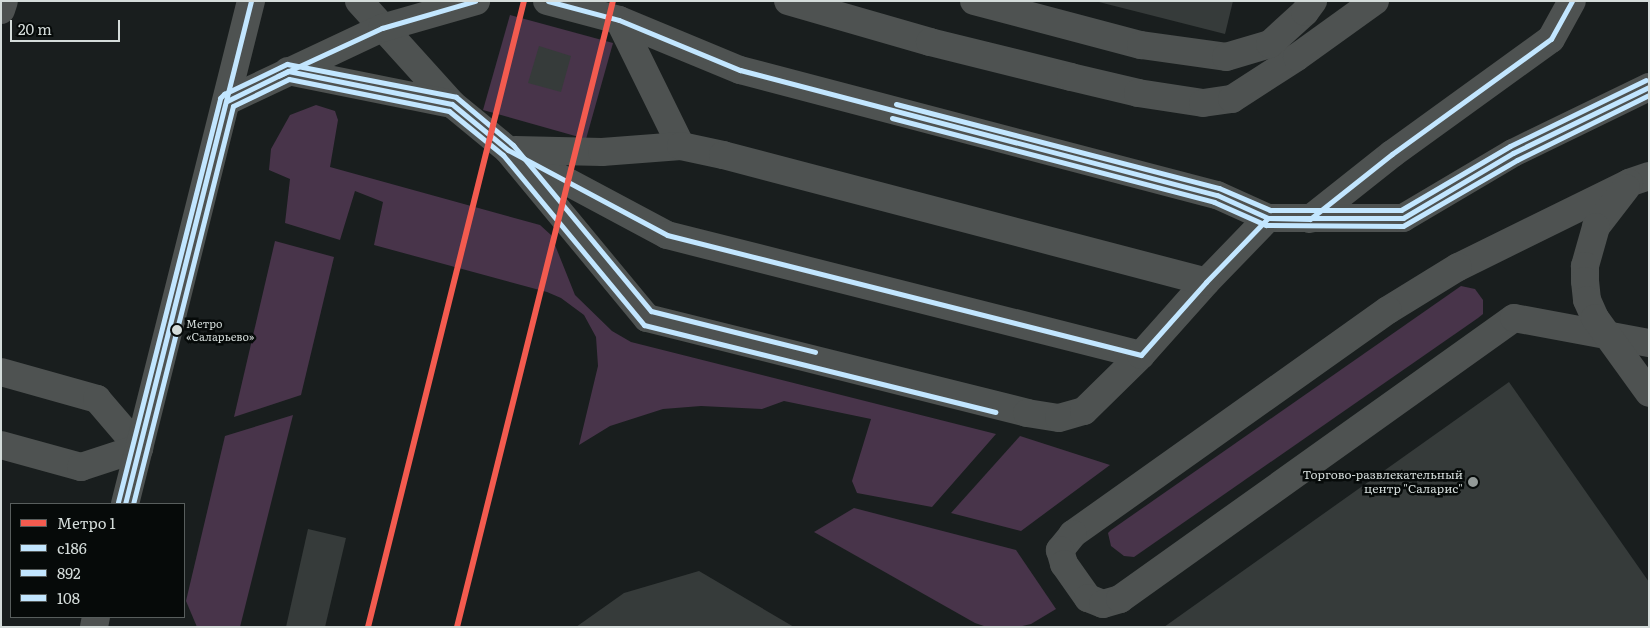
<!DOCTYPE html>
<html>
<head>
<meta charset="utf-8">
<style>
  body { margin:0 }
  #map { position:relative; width:1650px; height:628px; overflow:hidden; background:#191e1e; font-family:Literata,serif }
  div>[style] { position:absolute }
  .green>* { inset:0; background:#48344a }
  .building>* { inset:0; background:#363b3a }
  .minor>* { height:28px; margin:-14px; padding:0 14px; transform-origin:14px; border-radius:14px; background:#4e5251 }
  .bus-1>* { height:5px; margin:-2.5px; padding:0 2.5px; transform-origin:2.5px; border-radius:2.5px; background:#c2e6ff }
  .bus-2>* { height:5px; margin:-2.5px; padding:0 2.5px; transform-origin:2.5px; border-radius:2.5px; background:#c2e6ff }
  .bus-3>* { height:5px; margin:-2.5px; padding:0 2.5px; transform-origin:2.5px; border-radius:2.5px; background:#c2e6ff }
  .metro-1>* { height:6px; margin:-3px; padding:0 3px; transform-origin:3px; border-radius:3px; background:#f35b4f }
  .dots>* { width:14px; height:14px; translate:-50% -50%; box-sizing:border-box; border:2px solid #060a09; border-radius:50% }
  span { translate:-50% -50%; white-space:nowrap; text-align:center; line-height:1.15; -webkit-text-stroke:5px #060a09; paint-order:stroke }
  .bus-label { font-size:11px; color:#d4dcda }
  .left { translate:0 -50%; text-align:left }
  .poi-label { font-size:12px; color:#d4dcda }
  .right { translate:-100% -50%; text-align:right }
  .frame { position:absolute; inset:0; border:2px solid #d4dcda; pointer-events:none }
  .legend { position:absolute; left:10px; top:503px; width:175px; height:115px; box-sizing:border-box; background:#060a09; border:1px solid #585e5d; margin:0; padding:6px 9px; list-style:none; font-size:15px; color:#d4dcda }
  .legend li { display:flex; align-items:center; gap:10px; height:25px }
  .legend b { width:25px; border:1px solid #585e5d }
  .scale { position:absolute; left:10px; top:20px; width:110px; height:22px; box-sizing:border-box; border:2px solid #d4dcda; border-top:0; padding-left:6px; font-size:15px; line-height:18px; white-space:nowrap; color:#d4dcda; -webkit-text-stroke:4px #060a09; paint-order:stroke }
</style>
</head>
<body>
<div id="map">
  <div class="green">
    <i style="clip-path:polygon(510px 15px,613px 43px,586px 139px,483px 110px)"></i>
    <i style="clip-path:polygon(316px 105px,335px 111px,338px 120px,330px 167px,540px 225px,551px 235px,575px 295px,612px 331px,631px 342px,996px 434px,932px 507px,857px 493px,852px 481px,871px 419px,784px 401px,762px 409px,701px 406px,663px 409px,610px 426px,579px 445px,598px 366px,596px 337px,584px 315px,561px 298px,547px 292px,374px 245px,383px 202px,355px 191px,340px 240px,285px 223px,290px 179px,269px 170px,271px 149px,290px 115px)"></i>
    <i style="clip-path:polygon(275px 241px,334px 257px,301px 395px,234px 417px)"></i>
    <i style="clip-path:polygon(1461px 286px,1475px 289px,1483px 300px,1483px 314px,1478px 318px,1134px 557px,1124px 556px,1111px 546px,1108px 533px,1111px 530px)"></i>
    <i style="clip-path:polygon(293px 415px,240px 627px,197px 627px,186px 601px,225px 436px)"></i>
    <i style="clip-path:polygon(1020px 436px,1110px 465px,1021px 531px,951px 513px)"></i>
    <i style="clip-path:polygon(854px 508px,1016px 550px,1056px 609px,1031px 624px,1018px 627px,987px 627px,975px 623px,814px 532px)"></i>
  </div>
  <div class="building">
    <i style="clip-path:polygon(1095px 1px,1233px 1px,1225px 34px)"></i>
    <i style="clip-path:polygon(539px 46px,571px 56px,561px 92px,528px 83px)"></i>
    <i style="clip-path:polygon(1509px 382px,1649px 582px,1649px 627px,1164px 627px)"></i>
    <i style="clip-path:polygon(308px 529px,346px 538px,325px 627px,286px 627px)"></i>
    <i style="clip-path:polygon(699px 571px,794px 627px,576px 627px,624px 593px)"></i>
  </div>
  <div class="minor">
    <i style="left:359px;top:1px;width:139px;rotate:47.9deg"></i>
    <i style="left:452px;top:104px;width:72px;rotate:39.4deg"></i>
    <i style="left:508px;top:150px;width:180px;rotate:28.1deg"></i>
    <i style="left:667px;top:235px;width:489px;rotate:14.2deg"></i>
    <i style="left:547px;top:1px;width:74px;rotate:14.8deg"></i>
    <i style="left:619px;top:20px;width:131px;rotate:22.5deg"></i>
    <i style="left:740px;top:70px;width:493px;rotate:14.7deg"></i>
    <i style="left:1217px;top:195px;width:56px;rotate:24.3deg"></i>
    <i style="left:1268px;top:218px;width:135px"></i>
    <i style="left:1403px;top:218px;width:128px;rotate:-30.6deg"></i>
    <i style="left:1513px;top:153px;width:151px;rotate:-25.9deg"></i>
    <i style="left:788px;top:1px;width:148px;rotate:16.1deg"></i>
    <i style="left:930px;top:42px;width:145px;rotate:13.9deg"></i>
    <i style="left:1071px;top:77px;width:69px;rotate:13.4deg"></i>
    <i style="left:1138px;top:93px;width:66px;rotate:8.7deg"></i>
    <i style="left:1203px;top:103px;width:29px;rotate:-8deg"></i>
    <i style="left:1232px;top:99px;width:77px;rotate:-32.9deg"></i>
    <i style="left:1297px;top:57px;width:96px;rotate:-35.7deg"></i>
    <i style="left:974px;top:1px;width:173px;rotate:14.8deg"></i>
    <i style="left:1141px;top:45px;width:86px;rotate:8deg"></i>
    <i style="left:1226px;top:57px;width:46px;rotate:-16.5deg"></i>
    <i style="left:1270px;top:44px;width:47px;rotate:-42.4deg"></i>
    <i style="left:1305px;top:12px;width:14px;rotate:-54deg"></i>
    <i style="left:1px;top:10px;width:9px;rotate:-72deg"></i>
    <i style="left:619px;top:20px;width:140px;rotate:63.8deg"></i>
    <i style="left:288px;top:71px;width:167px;rotate:11.4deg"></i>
    <i style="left:227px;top:101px;width:171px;rotate:-25.2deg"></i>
    <i style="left:382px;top:28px;width:98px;rotate:-16deg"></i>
    <i style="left:508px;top:150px;width:218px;rotate:50.4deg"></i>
    <i style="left:647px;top:318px;width:392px;rotate:14deg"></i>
    <i style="left:1027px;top:413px;width:32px;rotate:9deg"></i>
    <i style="left:1059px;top:418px;width:26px;rotate:-16deg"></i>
    <i style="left:1084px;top:411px;width:80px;rotate:-44.5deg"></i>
    <i style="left:1141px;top:355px;width:98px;rotate:-48.3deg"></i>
    <i style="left:1206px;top:282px;width:89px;rotate:-45.9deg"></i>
    <i style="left:515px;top:150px;width:87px;rotate:1.3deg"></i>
    <i style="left:602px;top:152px;width:79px;rotate:-4.3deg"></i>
    <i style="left:681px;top:146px;width:43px;rotate:12.1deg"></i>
    <i style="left:723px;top:155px;width:499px;rotate:14.7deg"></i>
    <i style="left:1649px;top:176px;width:21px;rotate:161deg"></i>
    <i style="left:1629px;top:183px;width:191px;rotate:153.8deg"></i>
    <i style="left:1458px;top:267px;width:82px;rotate:148.4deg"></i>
    <i style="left:1388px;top:310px;width:387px;rotate:144.6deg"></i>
    <i style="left:1073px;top:534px;width:21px;rotate:129deg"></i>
    <i style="left:1060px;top:550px;width:15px;rotate:74deg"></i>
    <i style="left:1064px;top:564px;width:42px;rotate:54.8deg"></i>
    <i style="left:1088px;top:598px;width:16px;rotate:22deg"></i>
    <i style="left:1103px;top:604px;width:18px;rotate:-16deg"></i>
    <i style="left:1120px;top:599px;width:484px;rotate:-35.5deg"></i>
    <i style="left:1514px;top:318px;width:137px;rotate:10.5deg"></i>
    <i style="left:1626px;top:188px;width:49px;rotate:127.6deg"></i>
    <i style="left:1596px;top:227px;width:41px;rotate:105.8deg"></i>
    <i style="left:1585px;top:266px;width:15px;rotate:90deg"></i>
    <i style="left:1585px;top:281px;width:19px;rotate:84deg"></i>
    <i style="left:1587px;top:300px;width:20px;rotate:66deg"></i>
    <i style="left:1595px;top:318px;width:92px;rotate:54.2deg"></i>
    <i style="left:1310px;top:219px;width:105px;rotate:-38.4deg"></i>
    <i style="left:1392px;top:154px;width:196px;rotate:-35.9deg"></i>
    <i style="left:1551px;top:39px;width:43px;rotate:-61.1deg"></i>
    <i style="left:1px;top:372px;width:100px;rotate:15.7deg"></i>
    <i style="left:97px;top:399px;width:65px;rotate:49.4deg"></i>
    <i style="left:1px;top:445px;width:83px;rotate:15.4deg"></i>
    <i style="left:81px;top:467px;width:61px;rotate:-18.1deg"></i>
    <i style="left:125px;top:504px;width:519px;rotate:-75.94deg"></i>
    <i style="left:94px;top:627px;width:10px;rotate:-79deg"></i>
  </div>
  <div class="bus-1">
    <i style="left:548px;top:1px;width:73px;rotate:15deg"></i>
    <i style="left:619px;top:20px;width:131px;rotate:22.5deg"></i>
    <i style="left:740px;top:70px;width:493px;rotate:14.7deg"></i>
    <i style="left:1217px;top:195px;width:56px;rotate:24.3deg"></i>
    <i style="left:1268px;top:218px;width:135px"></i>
    <i style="left:1403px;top:218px;width:128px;rotate:-30.6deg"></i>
    <i style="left:1513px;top:153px;width:151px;rotate:-25.9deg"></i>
    <i style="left:278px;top:76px;width:115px;rotate:-24.8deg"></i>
    <i style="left:382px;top:28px;width:97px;rotate:-16.2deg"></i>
    <i style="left:227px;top:101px;width:68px;rotate:-26.2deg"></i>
    <i style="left:288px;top:71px;width:167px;rotate:11.4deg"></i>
    <i style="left:452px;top:104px;width:72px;rotate:39.4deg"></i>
    <i style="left:508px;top:150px;width:180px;rotate:28.1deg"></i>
    <i style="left:667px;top:235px;width:489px;rotate:14.2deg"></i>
    <i style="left:1141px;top:355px;width:98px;rotate:-48.3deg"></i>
    <i style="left:1206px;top:282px;width:89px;rotate:-45.9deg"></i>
    <i style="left:1268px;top:218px;width:42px;rotate:1.4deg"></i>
    <i style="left:1310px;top:219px;width:105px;rotate:-38.4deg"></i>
    <i style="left:1392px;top:154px;width:196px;rotate:-35.9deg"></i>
    <i style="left:1551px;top:39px;width:43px;rotate:-61.1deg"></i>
    <i style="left:125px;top:504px;width:519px;rotate:-75.94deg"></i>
  </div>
  <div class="bus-2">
    <i style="left:892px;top:118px;width:333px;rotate:14.6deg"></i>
    <i style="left:1214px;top:202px;width:57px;rotate:23.9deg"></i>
    <i style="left:1266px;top:225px;width:137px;rotate:0.4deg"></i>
    <i style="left:1403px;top:226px;width:132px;rotate:-30.1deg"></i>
    <i style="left:1517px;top:160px;width:147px;rotate:-26.2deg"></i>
    <i style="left:133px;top:504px;width:410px;rotate:-75.9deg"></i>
    <i style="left:233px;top:106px;width:62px;rotate:-25.7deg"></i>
    <i style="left:289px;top:79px;width:163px;rotate:11.3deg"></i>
    <i style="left:449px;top:111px;width:70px;rotate:39.2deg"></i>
    <i style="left:503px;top:155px;width:221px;rotate:50.3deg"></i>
    <i style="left:644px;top:325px;width:362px;rotate:13.9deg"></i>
  </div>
  <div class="bus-3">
    <i style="left:896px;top:104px;width:334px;rotate:14.6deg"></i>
    <i style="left:1219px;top:188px;width:56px;rotate:23.3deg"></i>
    <i style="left:1270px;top:210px;width:131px"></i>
    <i style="left:1401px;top:210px;width:126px;rotate:-30.4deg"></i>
    <i style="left:1510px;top:146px;width:151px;rotate:-25.9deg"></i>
    <i style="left:118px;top:502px;width:417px;rotate:-75.8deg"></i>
    <i style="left:220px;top:98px;width:6px;rotate:-45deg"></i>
    <i style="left:224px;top:94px;width:70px;rotate:-25.5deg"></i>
    <i style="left:287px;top:64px;width:172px;rotate:11deg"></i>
    <i style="left:456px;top:97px;width:75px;rotate:40.1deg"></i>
    <i style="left:513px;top:145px;width:216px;rotate:50.3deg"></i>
    <i style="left:651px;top:311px;width:169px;rotate:14deg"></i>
  </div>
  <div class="metro-1">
    <i style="left:368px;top:627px;width:645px;rotate:-76.01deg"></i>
    <i style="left:457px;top:627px;width:645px;rotate:-76.01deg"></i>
  </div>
  <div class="dots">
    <i style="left:177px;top:330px;background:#d4dcda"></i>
    <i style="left:1473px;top:482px;background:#939a98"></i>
  </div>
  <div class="bus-label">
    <span class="left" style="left:186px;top:330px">Метро<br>«Саларьево»</span>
  </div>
  <div class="poi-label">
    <span class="right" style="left:1463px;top:482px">Торгово-развлекательный<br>центр "Саларис"</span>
  </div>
  <div class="frame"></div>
  <ul class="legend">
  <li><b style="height:6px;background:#f35b4f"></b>Метро 1</li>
  <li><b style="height:6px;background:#c2e6ff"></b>с186</li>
  <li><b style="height:6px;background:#c2e6ff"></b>892</li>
  <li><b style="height:6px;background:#c2e6ff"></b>108</li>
  </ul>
  <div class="scale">20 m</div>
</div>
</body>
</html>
